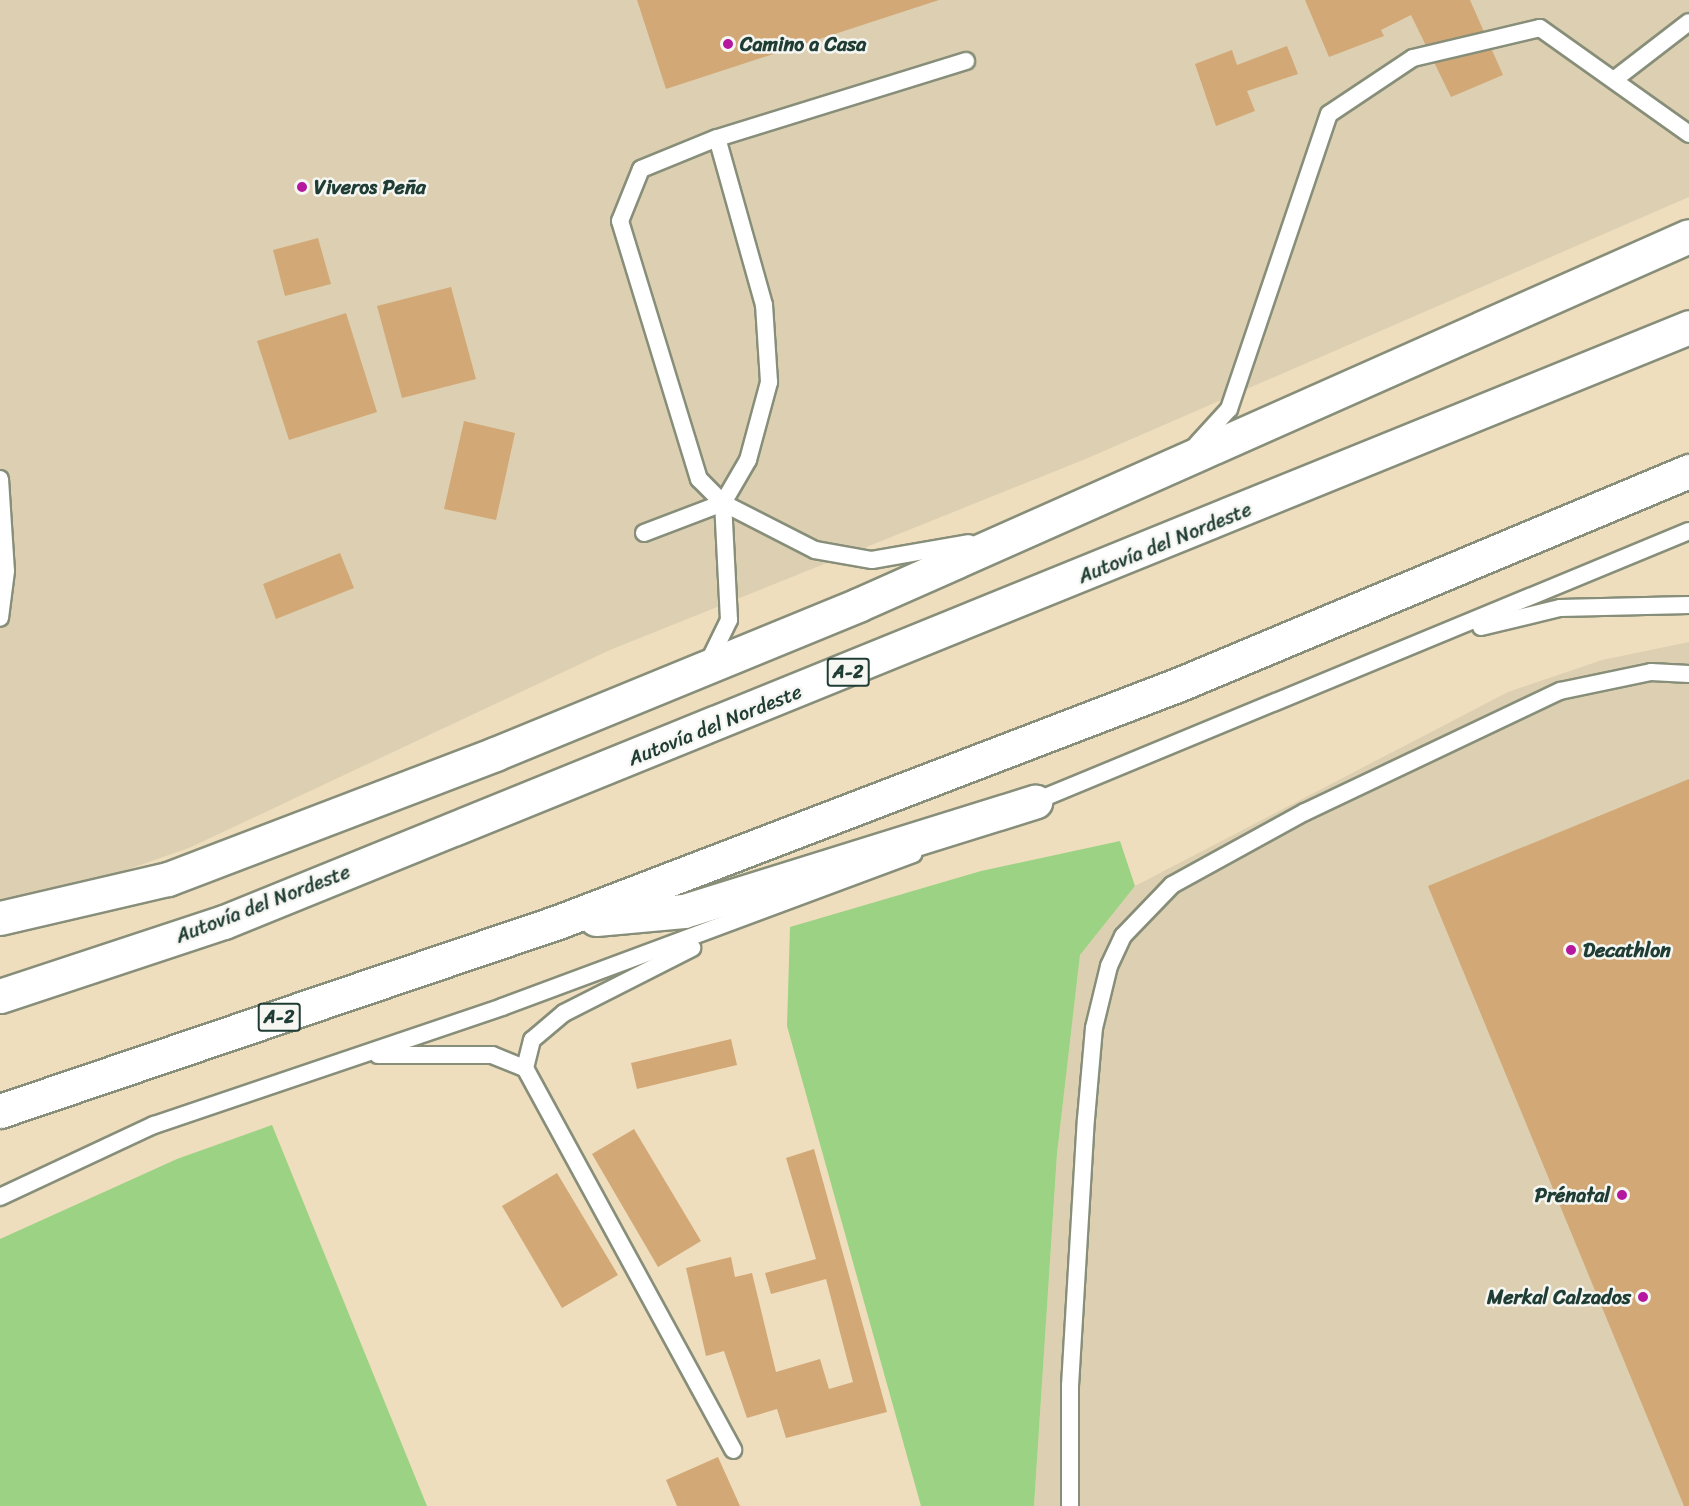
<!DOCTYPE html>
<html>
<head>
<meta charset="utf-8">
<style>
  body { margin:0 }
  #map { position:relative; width:1689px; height:1506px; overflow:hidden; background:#efdebe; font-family:Sriracha,sans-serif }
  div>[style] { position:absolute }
  .built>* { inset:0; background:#ddd0b2 }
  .green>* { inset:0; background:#9cd283 }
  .building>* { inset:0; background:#d2a876 }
  .roads { filter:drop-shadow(2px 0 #878e79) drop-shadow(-2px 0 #878e79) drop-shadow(0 2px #878e79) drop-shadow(0 -2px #878e79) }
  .lane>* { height:16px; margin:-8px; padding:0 8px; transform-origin:8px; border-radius:8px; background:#fff }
  .secondary>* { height:33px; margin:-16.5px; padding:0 16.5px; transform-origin:16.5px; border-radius:16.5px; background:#fff }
  .highway>* { height:33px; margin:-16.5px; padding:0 16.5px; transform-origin:16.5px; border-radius:16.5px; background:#fff }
  .dots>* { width:16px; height:16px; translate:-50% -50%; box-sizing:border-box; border:3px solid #f6f6f2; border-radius:50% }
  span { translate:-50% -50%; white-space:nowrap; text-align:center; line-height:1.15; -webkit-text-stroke:5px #f6f6f2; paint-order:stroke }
  .shield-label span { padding:2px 4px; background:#f6f6f2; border:2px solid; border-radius:4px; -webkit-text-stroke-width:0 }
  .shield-label { font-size:18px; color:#1f3d34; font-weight:700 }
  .poi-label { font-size:20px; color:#1f3d34; font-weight:700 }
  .left { translate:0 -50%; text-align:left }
  .right { translate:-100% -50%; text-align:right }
  .street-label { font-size:20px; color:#1f3d34 }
</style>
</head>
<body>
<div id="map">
  <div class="built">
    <i style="clip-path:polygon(0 0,1689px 0,1689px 197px,1088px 458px,610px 650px,189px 848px,0 914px)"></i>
    <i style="clip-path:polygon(1689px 642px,1689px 1506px,1034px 1506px,1057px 1154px,1080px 955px,1135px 886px,1508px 692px,1602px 660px)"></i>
  </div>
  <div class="green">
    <i style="clip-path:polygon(1120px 841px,1135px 886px,1080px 955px,1057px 1154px,1034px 1506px,921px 1506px,787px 1026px,790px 927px,981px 871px)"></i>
    <i style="clip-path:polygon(272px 1125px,427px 1506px,0 1506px,0 1239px,177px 1159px)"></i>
  </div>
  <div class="building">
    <i style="clip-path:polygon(637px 0,939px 0,666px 89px)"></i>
    <i style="clip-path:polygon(1305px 0,1470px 0,1503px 75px,1451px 97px,1411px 15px,1381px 30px,1384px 36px,1329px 57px)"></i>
    <i style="clip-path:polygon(1287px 46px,1298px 74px,1247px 91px,1255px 111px,1216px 126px,1195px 64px,1232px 50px,1237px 65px)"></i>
    <i style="clip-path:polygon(318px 238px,331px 284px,285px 296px,273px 250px)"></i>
    <i style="clip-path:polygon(451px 287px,476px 379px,402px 398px,377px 306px)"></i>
    <i style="clip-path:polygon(346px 313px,377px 412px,289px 440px,257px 341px)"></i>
    <i style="clip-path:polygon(464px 421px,515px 433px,496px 520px,444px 509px)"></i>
    <i style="clip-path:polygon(340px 553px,354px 588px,276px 619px,263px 584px)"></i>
    <i style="clip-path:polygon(1689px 779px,1689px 1506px,1684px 1506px,1428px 886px)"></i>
    <i style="clip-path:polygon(731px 1039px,737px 1065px,637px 1089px,631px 1063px)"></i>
    <i style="clip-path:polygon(634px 1129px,701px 1241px,658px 1267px,592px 1154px)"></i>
    <i style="clip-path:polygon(814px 1149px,887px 1412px,786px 1438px,777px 1409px,747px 1418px,724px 1351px,706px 1356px,686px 1268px,731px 1257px,735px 1277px,752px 1273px,776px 1372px,820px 1359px,829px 1389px,853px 1382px,826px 1279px,771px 1294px,765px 1273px,816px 1259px,786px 1158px)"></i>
    <i style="clip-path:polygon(557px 1173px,618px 1275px,562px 1308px,502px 1206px)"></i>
    <i style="clip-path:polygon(718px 1457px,740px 1506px,677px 1506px,666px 1480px)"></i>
  </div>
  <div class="roads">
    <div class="lane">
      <i style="left:966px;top:61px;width:261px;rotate:162.8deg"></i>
      <i style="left:717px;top:138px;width:82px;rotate:157.8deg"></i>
      <i style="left:641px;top:169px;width:56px;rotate:112deg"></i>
      <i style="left:620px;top:221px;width:270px;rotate:73deg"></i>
      <i style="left:699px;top:479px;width:34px;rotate:45deg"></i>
      <i style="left:723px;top:503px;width:103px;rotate:27.1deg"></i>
      <i style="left:815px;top:550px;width:58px;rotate:10deg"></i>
      <i style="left:872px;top:560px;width:98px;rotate:-9.9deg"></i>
      <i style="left:1615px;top:79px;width:93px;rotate:-37.6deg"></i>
      <i style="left:1197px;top:444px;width:47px;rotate:-47.6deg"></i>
      <i style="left:1229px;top:409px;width:311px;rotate:-71.3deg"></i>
      <i style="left:1329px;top:114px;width:101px;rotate:-33.7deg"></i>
      <i style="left:1413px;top:58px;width:130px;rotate:-13.3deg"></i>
      <i style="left:1540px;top:28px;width:183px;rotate:35.4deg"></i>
      <i style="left:0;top:479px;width:92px;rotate:86.3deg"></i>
      <i style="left:6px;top:571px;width:47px;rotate:97.3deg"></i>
      <i style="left:644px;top:533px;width:85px;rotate:-20.8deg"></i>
      <i style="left:723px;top:503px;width:50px;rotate:-59.8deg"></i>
      <i style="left:748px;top:460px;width:81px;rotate:-74.9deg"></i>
      <i style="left:769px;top:382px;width:77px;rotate:-93.7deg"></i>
      <i style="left:764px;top:305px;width:173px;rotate:-105.7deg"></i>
      <i style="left:1481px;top:627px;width:81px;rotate:-13.5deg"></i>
      <i style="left:1560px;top:608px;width:129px;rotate:-1.3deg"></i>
      <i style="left:707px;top:665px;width:50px;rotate:-63.9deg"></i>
      <i style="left:729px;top:620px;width:117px;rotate:-92.9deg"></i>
      <i style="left:1031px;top:803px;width:712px;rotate:-22.46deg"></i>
      <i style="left:378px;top:1055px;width:114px"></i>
      <i style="left:492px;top:1055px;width:35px;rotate:22deg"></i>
      <i style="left:525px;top:1068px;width:435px;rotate:61.4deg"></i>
      <i style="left:525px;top:1068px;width:29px;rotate:-76deg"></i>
      <i style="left:532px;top:1040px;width:42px;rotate:-40.2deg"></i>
      <i style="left:564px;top:1013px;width:144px;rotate:-26.9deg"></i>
      <i style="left:0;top:1197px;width:170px;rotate:-25.1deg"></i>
      <i style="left:154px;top:1125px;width:367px;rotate:-18.7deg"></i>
      <i style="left:502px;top:1007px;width:439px;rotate:-20.4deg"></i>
      <i style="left:1070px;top:1506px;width:120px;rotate:-90deg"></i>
      <i style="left:1070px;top:1386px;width:267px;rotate:-86.6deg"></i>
      <i style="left:1086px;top:1119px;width:91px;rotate:-85deg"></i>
      <i style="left:1094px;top:1028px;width:64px;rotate:-76.4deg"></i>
      <i style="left:1109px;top:966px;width:33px;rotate:-65deg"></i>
      <i style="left:1123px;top:936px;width:71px;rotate:-46.1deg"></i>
      <i style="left:1172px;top:885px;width:152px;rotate:-28.8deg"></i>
      <i style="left:1305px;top:812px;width:282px;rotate:-25.4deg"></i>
      <i style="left:1560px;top:691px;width:93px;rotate:-11.8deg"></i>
      <i style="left:1651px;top:672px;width:38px;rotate:3deg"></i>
    </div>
    <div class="secondary">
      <i style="left:0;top:918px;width:172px;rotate:-13.1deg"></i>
      <i style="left:168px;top:879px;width:350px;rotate:-20.9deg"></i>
      <i style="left:495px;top:754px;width:392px;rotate:-22.3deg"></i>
      <i style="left:858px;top:605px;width:909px;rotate:-23.94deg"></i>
    </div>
    <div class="highway">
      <i style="left:596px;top:919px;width:88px;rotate:-5.2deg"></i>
      <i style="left:684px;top:911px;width:368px;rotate:-17.3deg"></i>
      <i style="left:0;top:996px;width:236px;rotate:-18.3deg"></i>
      <i style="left:224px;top:922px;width:1581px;rotate:-22.1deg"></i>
      <i style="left:0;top:1111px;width:589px;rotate:-18.71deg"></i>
      <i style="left:558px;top:922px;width:666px;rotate:-20.94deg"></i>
      <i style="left:1180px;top:684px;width:552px;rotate:-22.71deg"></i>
    </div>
  </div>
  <div class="dots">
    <i style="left:728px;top:44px;background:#b5179e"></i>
    <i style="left:302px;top:187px;background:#b5179e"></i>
    <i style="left:1571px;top:950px;background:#b5179e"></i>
    <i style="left:1622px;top:1195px;background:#b5179e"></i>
    <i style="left:1643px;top:1297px;background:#b5179e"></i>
  </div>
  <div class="shield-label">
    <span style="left:848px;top:672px">A-2</span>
    <span style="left:279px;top:1017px">A-2</span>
  </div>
  <div class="poi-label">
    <span class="left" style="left:740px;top:44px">Camino a Casa</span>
    <span class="left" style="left:314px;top:187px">Viveros Peña</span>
    <span class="left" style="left:1583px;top:950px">Decathlon</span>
    <span class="right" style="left:1610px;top:1195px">Prénatal</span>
    <span class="right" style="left:1631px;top:1297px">Merkal Calzados</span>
  </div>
  <div class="street-label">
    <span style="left:1165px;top:543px;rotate:-22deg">Autovía del Nordeste</span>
    <span style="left:715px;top:725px;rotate:-22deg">Autovía del Nordeste</span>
    <span style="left:263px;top:904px;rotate:-21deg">Autovía del Nordeste</span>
  </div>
</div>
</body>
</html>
